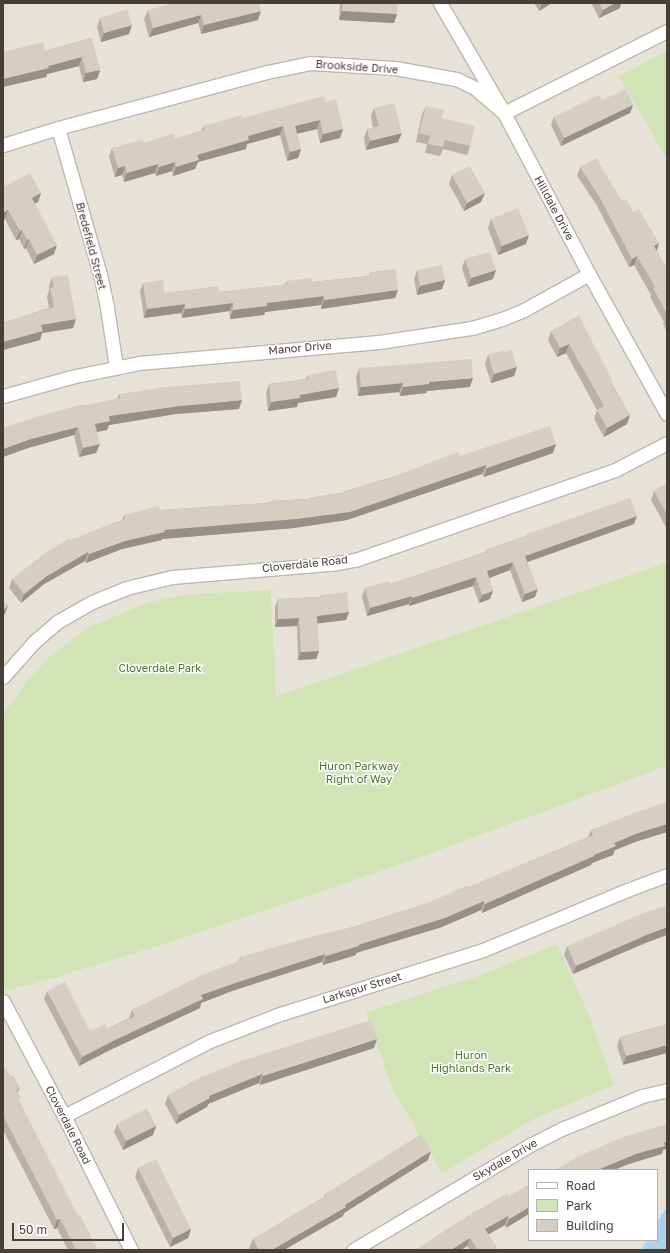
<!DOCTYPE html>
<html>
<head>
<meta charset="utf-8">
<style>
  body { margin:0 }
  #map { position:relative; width:670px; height:1253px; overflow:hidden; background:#f3f0e9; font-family:"Golos Text",sans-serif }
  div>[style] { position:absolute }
  .residential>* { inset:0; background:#e7e2d7 }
  .green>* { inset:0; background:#d0e4b5 }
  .water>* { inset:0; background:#aad2eb }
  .roads { filter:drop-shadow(1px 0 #beb7ac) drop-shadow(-1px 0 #beb7ac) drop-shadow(0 1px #beb7ac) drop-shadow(0 -1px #beb7ac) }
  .minor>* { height:13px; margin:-6.5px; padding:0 6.5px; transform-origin:6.5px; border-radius:6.5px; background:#fff }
  .wall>* { inset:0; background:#b9b1a7 }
  .shaded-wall>* { inset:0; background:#969088 }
  .building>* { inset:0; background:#d7cec2 }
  span { translate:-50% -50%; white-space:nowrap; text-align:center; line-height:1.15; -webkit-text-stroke:3px #fff; paint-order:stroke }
  .street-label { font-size:11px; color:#464038 }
  .park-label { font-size:11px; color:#4a742f }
  .frame { position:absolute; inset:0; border:4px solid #464038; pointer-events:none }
  .legend { position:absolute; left:528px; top:1169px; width:130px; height:72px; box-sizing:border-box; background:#fff; border:1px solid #b5b3af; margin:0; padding:5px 7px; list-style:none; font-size:12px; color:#464038 }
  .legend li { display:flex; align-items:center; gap:8px; height:20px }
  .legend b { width:20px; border:1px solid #b5b3af }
  .scale { position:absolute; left:12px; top:1223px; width:112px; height:18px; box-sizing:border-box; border:2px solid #464038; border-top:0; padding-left:5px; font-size:12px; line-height:14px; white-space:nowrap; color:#464038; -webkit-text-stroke:3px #fff; paint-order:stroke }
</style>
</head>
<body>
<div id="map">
  <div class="residential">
    <i style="clip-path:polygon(3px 3px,667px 3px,667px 50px,619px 76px,667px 160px,667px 562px,276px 696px,271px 590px,205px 593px,149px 602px,86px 628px,49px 657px,26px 682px,3px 714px)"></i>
    <i style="clip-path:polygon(evenodd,667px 766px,667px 1250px,3px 1250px,3px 991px,31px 985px,172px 942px,411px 861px,667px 766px,557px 944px,613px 1085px,534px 1119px,478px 976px,557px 944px,667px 766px,529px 1170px,657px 1170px,657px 1240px,529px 1240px,529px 1170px)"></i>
  </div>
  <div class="green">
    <i style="clip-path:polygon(667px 50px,667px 160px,619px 76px)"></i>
    <i style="clip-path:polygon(667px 562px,667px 766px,411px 861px,172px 942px,31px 985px,3px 991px,3px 714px,26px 682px,49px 657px,86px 628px,149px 602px,179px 596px,205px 593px,271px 590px,276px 696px)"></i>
    <i style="clip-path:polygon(557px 944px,589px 1015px,614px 1085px,534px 1119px,442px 1173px,393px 1090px,366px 1012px,478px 976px)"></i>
  </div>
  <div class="water">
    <i style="clip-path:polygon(667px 1207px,667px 1250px,641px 1250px,647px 1240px,657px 1240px,657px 1222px)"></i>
  </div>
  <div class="roads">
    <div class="minor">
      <i style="left:440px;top:3px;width:127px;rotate:59.8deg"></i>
      <i style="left:504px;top:113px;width:182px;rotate:62.2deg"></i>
      <i style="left:589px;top:274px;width:160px;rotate:60.9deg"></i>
      <i style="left:58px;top:128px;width:152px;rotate:74deg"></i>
      <i style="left:100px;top:274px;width:35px;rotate:78deg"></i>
      <i style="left:107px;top:308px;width:60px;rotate:81.3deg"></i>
      <i style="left:3px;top:145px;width:58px;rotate:-17.2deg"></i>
      <i style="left:58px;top:128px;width:216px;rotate:-15deg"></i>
      <i style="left:267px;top:72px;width:45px;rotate:-11.6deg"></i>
      <i style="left:311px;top:63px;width:84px;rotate:3.4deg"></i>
      <i style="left:395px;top:68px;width:62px;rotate:10.2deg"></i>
      <i style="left:456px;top:79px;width:21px;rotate:25deg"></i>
      <i style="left:475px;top:88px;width:38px;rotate:41deg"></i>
      <i style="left:504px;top:113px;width:182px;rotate:-26.7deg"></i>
      <i style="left:3px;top:396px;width:71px;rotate:-15.6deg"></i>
      <i style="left:71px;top:377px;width:69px;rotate:-11.6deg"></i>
      <i style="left:139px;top:363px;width:241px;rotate:-5deg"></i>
      <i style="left:379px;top:342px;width:94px;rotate:-8.6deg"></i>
      <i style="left:472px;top:328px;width:31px;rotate:-17deg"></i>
      <i style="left:502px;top:319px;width:24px;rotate:-22deg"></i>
      <i style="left:524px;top:310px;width:74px;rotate:-29deg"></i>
      <i style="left:3px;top:677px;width:47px;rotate:-48.5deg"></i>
      <i style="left:34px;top:642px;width:30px;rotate:-41deg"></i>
      <i style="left:57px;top:622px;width:40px;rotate:-29.7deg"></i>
      <i style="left:92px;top:602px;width:37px;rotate:-22deg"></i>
      <i style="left:126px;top:588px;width:47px;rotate:-13.4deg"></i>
      <i style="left:172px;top:577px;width:160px;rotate:-4.7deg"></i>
      <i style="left:331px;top:564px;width:27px;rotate:-10deg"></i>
      <i style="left:358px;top:559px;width:272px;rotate:-19.1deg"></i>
      <i style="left:615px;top:470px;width:59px;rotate:-27.4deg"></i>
      <i style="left:3px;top:1001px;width:130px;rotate:62.1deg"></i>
      <i style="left:64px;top:1116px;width:150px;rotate:63.4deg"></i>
      <i style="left:64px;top:1116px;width:164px;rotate:-27.2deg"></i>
      <i style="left:210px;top:1041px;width:72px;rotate:-21.2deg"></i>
      <i style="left:277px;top:1015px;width:216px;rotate:-17.5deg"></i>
      <i style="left:483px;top:950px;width:151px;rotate:-22.6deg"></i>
      <i style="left:622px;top:892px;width:48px;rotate:-20.7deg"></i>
      <i style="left:353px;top:1250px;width:206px;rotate:-30.7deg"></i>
      <i style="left:530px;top:1145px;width:38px;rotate:-27deg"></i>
      <i style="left:564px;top:1128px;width:84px;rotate:-22.3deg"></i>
      <i style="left:642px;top:1096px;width:26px;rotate:-13deg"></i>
    </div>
  </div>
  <div class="wall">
    <i style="clip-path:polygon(340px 3px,398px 3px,394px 23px,339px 20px)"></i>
    <i style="clip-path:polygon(534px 3px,552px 3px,539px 11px)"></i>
    <i style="clip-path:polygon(591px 3px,621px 3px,620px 8px,599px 18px)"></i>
    <i style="clip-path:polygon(148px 10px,258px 20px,201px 34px,198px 23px,149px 37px,144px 19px)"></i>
    <i style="clip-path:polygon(100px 18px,129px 34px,101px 42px,97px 27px)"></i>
    <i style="clip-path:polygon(91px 38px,100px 70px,97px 79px,83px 82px,79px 66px,47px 74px,46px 77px,3px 87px,3px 52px,45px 51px)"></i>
    <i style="clip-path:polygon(602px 100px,633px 105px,630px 113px,561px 146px,551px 125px,554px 117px)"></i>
    <i style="clip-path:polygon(326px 102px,343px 129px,340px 138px,320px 143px,317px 129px,297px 134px,301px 149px,298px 158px,287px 161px,280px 135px,247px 144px,246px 149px,198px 162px,195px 169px,173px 176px,172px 171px,156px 176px,155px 173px,124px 182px,122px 175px,115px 177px,109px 157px,112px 148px,143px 143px,175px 139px,201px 131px,203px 126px)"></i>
    <i style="clip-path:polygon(426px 106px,442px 118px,470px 146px,467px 155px,443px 149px,440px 156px,425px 153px,427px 144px,416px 142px,422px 114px)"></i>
    <i style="clip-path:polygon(374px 108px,398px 142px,366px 150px,364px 138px,367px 129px,373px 128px,371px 116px)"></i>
    <i style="clip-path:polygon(580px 167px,622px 201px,633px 212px,659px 243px,657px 251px,667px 269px,667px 332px,663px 324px,664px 322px,650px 297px,651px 295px,634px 265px,629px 267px,596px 204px,577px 176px)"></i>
    <i style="clip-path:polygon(452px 175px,481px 202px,464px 211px,449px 184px)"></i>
    <i style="clip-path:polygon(3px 187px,41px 193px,38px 202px,35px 203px,54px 254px,34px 264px,26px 248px,24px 249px,19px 239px,16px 240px,5px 219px,3px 220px)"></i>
    <i style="clip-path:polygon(491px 219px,526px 244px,498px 255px,488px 228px)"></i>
    <i style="clip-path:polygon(465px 259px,493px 279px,468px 287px,462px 268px)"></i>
    <i style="clip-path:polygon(417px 270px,445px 280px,442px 289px,417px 295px,414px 279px)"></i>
    <i style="clip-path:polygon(370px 272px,398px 290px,395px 298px,321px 309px,321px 305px,265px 312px,264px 315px,230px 319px,229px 311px,182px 318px,181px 313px,144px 318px,140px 291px,143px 283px,164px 293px,219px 292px,285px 285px,286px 281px,312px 282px,369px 276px)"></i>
    <i style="clip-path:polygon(52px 277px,76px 319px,73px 328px,42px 333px,40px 340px,3px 350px,3px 323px,49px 308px,47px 297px,49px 290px,49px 286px)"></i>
    <i style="clip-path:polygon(579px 316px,612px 384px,630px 415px,627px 424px,604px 437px,594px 419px,597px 410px,566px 353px,557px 357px,548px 340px,551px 331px)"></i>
    <i style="clip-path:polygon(505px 352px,517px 367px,514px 376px,491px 383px,485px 364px,488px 355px)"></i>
    <i style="clip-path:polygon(359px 368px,470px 387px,427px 391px,426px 393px,400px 396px,399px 392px,358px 396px,356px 377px)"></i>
    <i style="clip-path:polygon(308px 375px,339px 388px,336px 397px,298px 403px,297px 407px,268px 411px,266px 393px,269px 384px,306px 379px)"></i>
    <i style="clip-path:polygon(119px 394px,239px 409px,176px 414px,109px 425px,107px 430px,97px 432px,96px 453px,79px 457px,74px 435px,28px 448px,3px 457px,3px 428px,84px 406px,117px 399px)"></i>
    <i style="clip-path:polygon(553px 453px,484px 477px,482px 474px,347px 520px,294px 528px,162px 539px,162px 540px,122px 549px,86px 563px,85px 561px,44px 584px,21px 603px,9px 588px,12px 579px,71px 540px,122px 520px,124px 515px,160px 510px,268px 503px,269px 501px,309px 499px,309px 498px,340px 493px,460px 456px)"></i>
    <i style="clip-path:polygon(667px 484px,667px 529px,651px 500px,654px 491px)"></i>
    <i style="clip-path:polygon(634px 524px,527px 562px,535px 597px,522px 602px,510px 570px,489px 578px,493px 591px,490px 599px,479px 603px,473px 586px,409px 606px,409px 604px,367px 616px,362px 597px,365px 588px,390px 584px,486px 552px,486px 550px,526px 536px,527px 534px)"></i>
    <i style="clip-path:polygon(321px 595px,349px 612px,346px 620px,317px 623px,319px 651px,316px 659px,298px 660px,297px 626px,275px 627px,275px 607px,278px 599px,320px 597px)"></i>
    <i style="clip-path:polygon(667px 799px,667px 832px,635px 842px,615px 850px,613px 855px,592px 863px,591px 865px,482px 913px,481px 910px,442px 927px,356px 953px,356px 955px,323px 965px,322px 962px,232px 991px,201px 1003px,200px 1008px,110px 1050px,79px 1066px,44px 999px,47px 991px,90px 1031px,107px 1029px,129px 1018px,132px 1010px,239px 961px,240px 957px,353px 927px,428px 903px,469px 887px,588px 837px,591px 830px,666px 803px)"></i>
    <i style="clip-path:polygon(643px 944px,573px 974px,564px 955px,567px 946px)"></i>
    <i style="clip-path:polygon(667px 1024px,623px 1065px,617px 1046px,620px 1037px)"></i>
    <i style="clip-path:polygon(374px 1048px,260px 1085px,259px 1083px,208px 1104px,207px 1107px,176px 1124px,165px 1104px,168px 1095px)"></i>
    <i style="clip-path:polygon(3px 1065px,10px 1076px,20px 1088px,18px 1092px,19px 1101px,78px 1217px,98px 1250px,68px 1250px,57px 1228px,54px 1229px,3px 1130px)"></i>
    <i style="clip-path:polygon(117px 1124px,156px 1126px,153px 1135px,123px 1150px,114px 1132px)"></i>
    <i style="clip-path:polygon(428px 1160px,344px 1213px,343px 1216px,284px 1250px,251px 1250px,249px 1248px,253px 1239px,324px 1197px,325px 1194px)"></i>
    <i style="clip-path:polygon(138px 1168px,191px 1229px,188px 1238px,170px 1247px,135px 1177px)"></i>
    <i style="clip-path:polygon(529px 1185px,506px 1228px,505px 1225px,488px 1234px,498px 1250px,470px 1250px,467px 1246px,461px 1250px,415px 1250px)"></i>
  </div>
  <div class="shaded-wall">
    <i style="clip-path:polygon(542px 3px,552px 3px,539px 11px)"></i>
    <i style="clip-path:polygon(615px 3px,621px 3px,620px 8px,599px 18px,603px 10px)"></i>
    <i style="clip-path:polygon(261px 11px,258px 20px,201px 34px,204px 25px)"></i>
    <i style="clip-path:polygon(342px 11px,397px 14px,394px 23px,339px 20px)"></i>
    <i style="clip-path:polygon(201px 15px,198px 23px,149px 37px,153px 28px)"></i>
    <i style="clip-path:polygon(132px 25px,129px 34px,101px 42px,104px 33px)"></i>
    <i style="clip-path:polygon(82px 57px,79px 66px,47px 74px,46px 77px,3px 87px,3px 79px)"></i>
    <i style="clip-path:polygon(100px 70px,97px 79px,83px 82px,86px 73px)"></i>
    <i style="clip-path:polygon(633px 105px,630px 113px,561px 146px,564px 138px)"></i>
    <i style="clip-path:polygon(320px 120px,317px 129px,291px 135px,295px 126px)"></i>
    <i style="clip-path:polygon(283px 126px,280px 135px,247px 144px,246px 149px,198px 162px,195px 169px,173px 176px,176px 167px,197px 155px,248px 136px)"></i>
    <i style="clip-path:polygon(343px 129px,340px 138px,320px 143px,323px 134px)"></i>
    <i style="clip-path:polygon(402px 133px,398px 142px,366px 150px,370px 141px)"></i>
    <i style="clip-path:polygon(301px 149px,298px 158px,287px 161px,290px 152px)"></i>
    <i style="clip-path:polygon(175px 162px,172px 171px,156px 176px,159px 167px)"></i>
    <i style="clip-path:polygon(158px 164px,155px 173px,124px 182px,127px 173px)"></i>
    <i style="clip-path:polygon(125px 166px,122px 175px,115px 177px,118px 168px)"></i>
    <i style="clip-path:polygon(41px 193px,38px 202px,29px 206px,32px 198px)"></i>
    <i style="clip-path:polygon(485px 193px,481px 202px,464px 211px,467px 203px)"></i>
    <i style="clip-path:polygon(8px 210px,5px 219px,3px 220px,3px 213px)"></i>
    <i style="clip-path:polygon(22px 230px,19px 239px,16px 240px,20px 231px)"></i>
    <i style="clip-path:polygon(529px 235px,526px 244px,498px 255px,502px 246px)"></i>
    <i style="clip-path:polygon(29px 239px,26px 248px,24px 249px,27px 240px)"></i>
    <i style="clip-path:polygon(659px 243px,656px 252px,654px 246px)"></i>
    <i style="clip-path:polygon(57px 245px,54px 254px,34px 264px,37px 255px)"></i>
    <i style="clip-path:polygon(637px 256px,634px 265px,629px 267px,632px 259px)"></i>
    <i style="clip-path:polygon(496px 270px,493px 279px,468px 287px,471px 278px)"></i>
    <i style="clip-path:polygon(445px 280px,442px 289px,417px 295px,420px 286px)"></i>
    <i style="clip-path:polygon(398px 290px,395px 298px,321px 309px,324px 300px)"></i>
    <i style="clip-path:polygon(324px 296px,321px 305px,265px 312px,264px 315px,230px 319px,233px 310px,267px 303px)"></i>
    <i style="clip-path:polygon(233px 303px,229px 311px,182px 318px,185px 309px)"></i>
    <i style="clip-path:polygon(185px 304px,181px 313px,144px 318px,147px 309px)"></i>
    <i style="clip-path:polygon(76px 319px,73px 328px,42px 333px,40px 340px,3px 350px,3px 342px,41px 325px)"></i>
    <i style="clip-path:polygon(569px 344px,566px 353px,557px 357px,560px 348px)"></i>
    <i style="clip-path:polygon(517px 367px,514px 376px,491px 383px,494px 374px)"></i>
    <i style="clip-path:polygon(473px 378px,470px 387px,427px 391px,426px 393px,400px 396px,403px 387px,429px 382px)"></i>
    <i style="clip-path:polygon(403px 383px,399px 392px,358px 396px,361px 387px)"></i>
    <i style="clip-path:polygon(339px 388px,336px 397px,298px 403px,297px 407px,268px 411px,271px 402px,300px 395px)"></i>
    <i style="clip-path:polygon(242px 400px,239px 409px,176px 414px,109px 425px,107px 430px,91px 433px,95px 424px,109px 416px,180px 406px)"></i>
    <i style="clip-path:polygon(630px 415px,627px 424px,604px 437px,607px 428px)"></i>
    <i style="clip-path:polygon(78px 427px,74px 435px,28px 448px,3px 457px,3px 449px,31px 439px)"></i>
    <i style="clip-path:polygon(100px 444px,96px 453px,79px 457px,83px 448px)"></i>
    <i style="clip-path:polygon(556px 444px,553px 453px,484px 477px,487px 468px)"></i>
    <i style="clip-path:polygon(486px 465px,482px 474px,347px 520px,294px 528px,162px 539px,162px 540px,122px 549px,86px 563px,89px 554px,125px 541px,164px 530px)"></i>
    <i style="clip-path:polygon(637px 516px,634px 524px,522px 564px,525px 556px)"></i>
    <i style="clip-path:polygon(88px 552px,85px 561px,44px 584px,21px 603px,24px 594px,47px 576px)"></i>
    <i style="clip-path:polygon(513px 562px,510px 570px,484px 580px,487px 571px)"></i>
    <i style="clip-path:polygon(476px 577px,473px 586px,409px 606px,412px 598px)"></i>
    <i style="clip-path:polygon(538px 589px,535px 597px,522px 602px,525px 594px)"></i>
    <i style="clip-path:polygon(493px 591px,490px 599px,479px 603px,482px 595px)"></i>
    <i style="clip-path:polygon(412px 596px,409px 604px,367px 616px,370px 608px)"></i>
    <i style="clip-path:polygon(8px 605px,5px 614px,3px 616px,3px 611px)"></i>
    <i style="clip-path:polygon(349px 612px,346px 620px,314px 624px,317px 616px)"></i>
    <i style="clip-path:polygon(299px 618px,297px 626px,275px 627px,278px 619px)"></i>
    <i style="clip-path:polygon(319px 651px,316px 659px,298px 660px,301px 652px)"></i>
    <i style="clip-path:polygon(667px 824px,667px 832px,635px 842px,615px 850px,613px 855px,592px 863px,591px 865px,482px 913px,485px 904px,594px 855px,614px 843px,638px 833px)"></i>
    <i style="clip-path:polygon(484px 901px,481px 910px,442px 927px,356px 953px,356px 955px,323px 965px,326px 956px)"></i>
    <i style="clip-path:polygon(667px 927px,667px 935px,643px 944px,573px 974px,576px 966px,646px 935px)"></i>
    <i style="clip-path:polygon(325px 954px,322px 962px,232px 991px,201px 1003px,200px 1008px,110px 1050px,79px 1066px,82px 1057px,113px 1041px,201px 995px,235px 983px)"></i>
    <i style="clip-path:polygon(377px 1039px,374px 1048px,260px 1085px,263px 1076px)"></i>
    <i style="clip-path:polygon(667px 1045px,667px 1053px,623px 1065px,626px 1056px)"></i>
    <i style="clip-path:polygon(262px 1074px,259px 1083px,208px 1104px,207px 1107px,176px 1124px,179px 1115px,209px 1096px)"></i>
    <i style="clip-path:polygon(156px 1126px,153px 1135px,123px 1150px,126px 1141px)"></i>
    <i style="clip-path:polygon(667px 1141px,667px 1149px,663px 1150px,662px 1154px,629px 1164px,614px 1170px,597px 1170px)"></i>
    <i style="clip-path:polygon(431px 1151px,428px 1160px,344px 1213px,343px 1216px,284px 1250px,272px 1250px,345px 1205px)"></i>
    <i style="clip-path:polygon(529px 1207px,529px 1214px,506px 1228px,509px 1219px)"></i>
    <i style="clip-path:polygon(508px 1216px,505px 1225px,482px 1238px,485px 1229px)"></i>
    <i style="clip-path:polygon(60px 1219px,57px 1228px,54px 1229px,57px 1220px)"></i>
    <i style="clip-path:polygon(191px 1229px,188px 1238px,170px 1247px,173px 1238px)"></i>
    <i style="clip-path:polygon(470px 1238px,467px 1246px,461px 1250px,451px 1250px)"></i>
  </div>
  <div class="building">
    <i style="clip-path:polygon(174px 3px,259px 3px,261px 11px,204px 25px,201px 15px,153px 28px,148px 10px)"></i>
    <i style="clip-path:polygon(343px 3px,398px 3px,397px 14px,342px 11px)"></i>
    <i style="clip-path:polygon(599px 3px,615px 3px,603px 10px)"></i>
    <i style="clip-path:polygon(127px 9px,132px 25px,104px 33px,100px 18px)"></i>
    <i style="clip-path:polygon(91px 38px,100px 70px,86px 73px,82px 57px,48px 66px,49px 68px,3px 79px,3px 52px,43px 42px,45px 51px)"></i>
    <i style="clip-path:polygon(626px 89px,633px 105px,564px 138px,554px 117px,599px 95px,602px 100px)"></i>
    <i style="clip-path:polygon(324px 96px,326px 102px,336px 99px,343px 129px,323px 134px,320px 120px,295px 126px,301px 149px,290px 152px,283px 126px,248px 136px,249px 140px,197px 155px,199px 160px,176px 167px,175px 162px,159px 167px,158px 164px,127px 173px,125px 166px,118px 168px,112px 148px,142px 140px,143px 143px,173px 134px,175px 139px,204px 130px,203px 126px,242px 115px,242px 118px)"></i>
    <i style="clip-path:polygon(394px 103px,402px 133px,370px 141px,367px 129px,379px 126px,374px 108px)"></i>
    <i style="clip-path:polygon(426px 106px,444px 110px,442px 118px,475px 126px,470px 146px,445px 140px,443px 147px,428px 144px,430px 136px,419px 133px)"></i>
    <i style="clip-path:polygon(596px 158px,622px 201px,626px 199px,633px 212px,639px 209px,659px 243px,654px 246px,667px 269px,667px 314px,653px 288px,655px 287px,637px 256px,632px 259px,599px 196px,580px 167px)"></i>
    <i style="clip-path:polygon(470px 166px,485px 193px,467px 203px,452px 175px)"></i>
    <i style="clip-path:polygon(30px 173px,41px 193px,32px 198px,57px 245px,37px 255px,29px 239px,27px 240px,22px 230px,20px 231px,8px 210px,3px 213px,3px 187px)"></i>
    <i style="clip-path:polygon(518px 208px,529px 235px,502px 246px,491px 219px)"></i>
    <i style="clip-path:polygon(490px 252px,496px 270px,471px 278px,465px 259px)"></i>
    <i style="clip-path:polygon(442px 265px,445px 280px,420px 286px,417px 270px)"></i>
    <i style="clip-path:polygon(396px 269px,398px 290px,324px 300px,324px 296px,267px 303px,267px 306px,233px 310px,233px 303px,185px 309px,185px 304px,147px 309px,143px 283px,163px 280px,164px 293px,218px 286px,219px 292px,287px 284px,286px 281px,311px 278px,312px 282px,370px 276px,370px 272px)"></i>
    <i style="clip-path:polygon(68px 275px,76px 319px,41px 325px,43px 331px,3px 342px,3px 323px,54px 307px,50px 288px,54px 287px,52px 277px)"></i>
    <i style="clip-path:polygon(579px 316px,613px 382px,611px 383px,630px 415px,607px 428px,597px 410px,604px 406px,569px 344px,560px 348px,551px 331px)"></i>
    <i style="clip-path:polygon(504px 350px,505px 352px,512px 350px,517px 367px,494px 374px,488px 355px)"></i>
    <i style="clip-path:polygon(472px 359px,473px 378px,429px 382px,429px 384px,403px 387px,403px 383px,361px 387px,359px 368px)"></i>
    <i style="clip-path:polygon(336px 370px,339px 388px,300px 395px,300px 398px,271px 402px,269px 384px,308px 379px,308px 375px)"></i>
    <i style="clip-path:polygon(240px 381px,242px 400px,180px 406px,109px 416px,110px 421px,95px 424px,100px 444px,83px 448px,78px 427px,31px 439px,3px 449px,3px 428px,33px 418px,83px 404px,84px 406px,120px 398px,119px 394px,166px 387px)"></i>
    <i style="clip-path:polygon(550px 426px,556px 444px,487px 468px,486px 465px,350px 512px,297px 519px,164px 530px,165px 532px,125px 541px,89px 554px,88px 552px,47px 576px,24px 594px,12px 579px,45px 553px,70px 538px,71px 540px,125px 519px,124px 515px,159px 506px,160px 510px,269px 503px,269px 501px,309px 499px,309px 498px,340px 493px,390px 478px,458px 452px,460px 456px)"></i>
    <i style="clip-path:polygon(667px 484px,667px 515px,654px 491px)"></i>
    <i style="clip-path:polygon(630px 498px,637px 516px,525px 556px,538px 589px,525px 594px,513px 562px,487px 571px,493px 591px,482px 595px,476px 577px,412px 598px,412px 596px,370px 608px,365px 588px,389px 581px,390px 584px,487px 552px,486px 550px,527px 536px,527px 534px)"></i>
    <i style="clip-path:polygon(347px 592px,349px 612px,317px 616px,319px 651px,301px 652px,299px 618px,278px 619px,278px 599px,321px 597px,321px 595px)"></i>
    <i style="clip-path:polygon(3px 600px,8px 605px,3px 611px)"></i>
    <i style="clip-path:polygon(667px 802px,667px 824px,638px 833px,614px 843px,616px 846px,594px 855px,594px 856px,485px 904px,484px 901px,445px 918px,358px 945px,359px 946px,326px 956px,325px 954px,235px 983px,201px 995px,203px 999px,113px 1041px,82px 1057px,47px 991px,65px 982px,90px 1031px,105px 1024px,107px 1029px,135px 1016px,132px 1010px,202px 975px,241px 960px,240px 957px,313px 936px,353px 927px,428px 903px,468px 885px,469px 887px,593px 835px,591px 830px,634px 813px)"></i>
    <i style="clip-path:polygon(667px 905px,667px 927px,646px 935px,576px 966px,567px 946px,641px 914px)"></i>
    <i style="clip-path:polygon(371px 1020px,377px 1039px,263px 1076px,262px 1074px,209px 1096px,210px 1098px,179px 1115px,168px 1095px,199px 1078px,244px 1060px)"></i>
    <i style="clip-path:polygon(667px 1024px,667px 1045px,626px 1056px,620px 1037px)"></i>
    <i style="clip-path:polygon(3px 1065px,10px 1076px,13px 1075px,20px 1088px,16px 1090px,21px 1097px,18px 1099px,78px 1217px,80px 1215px,98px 1250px,76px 1250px,60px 1219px,57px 1220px,3px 1115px)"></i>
    <i style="clip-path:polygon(147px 1108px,156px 1126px,126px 1141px,117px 1124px)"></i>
    <i style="clip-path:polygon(667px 1124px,667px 1141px,664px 1142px,665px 1146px,632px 1155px,597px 1170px,555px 1170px,577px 1157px,623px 1137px)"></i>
    <i style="clip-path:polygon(421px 1134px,431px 1151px,345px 1205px,346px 1207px,272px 1250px,259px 1250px,253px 1239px,326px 1196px,325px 1194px)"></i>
    <i style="clip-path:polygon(156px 1159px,191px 1229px,173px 1238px,138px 1168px)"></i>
    <i style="clip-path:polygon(529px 1185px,529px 1207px,509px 1219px,508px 1216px,485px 1229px,498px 1250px,478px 1250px,470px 1238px,451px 1250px,415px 1250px,469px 1215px,508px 1193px,509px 1196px)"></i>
  </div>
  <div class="street-label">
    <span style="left:357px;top:67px;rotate:4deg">Brookside Drive</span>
    <span style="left:554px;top:208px;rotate:62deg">Hilldale Drive</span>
    <span style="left:91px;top:246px;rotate:75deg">Bredefield Street</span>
    <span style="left:300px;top:348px;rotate:-5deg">Manor Drive</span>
    <span style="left:305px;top:564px;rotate:-6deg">Cloverdale Road</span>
    <span style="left:362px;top:988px;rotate:-17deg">Larkspur Street</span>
    <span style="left:68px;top:1125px;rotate:63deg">Cloverdale Road</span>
    <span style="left:505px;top:1160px;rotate:-30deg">Skydale Drive</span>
  </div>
  <div class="park-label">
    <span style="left:160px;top:668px">Cloverdale Park</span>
    <span style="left:359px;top:773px">Huron Parkway<br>Right of Way</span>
    <span style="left:471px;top:1062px">Huron<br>Highlands Park</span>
  </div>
  <div class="frame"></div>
  <ul class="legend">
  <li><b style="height:5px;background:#fff"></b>Road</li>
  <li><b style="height:11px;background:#d0e4b5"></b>Park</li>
  <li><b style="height:11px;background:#d7cec2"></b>Building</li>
  </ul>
  <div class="scale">50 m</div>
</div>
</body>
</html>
